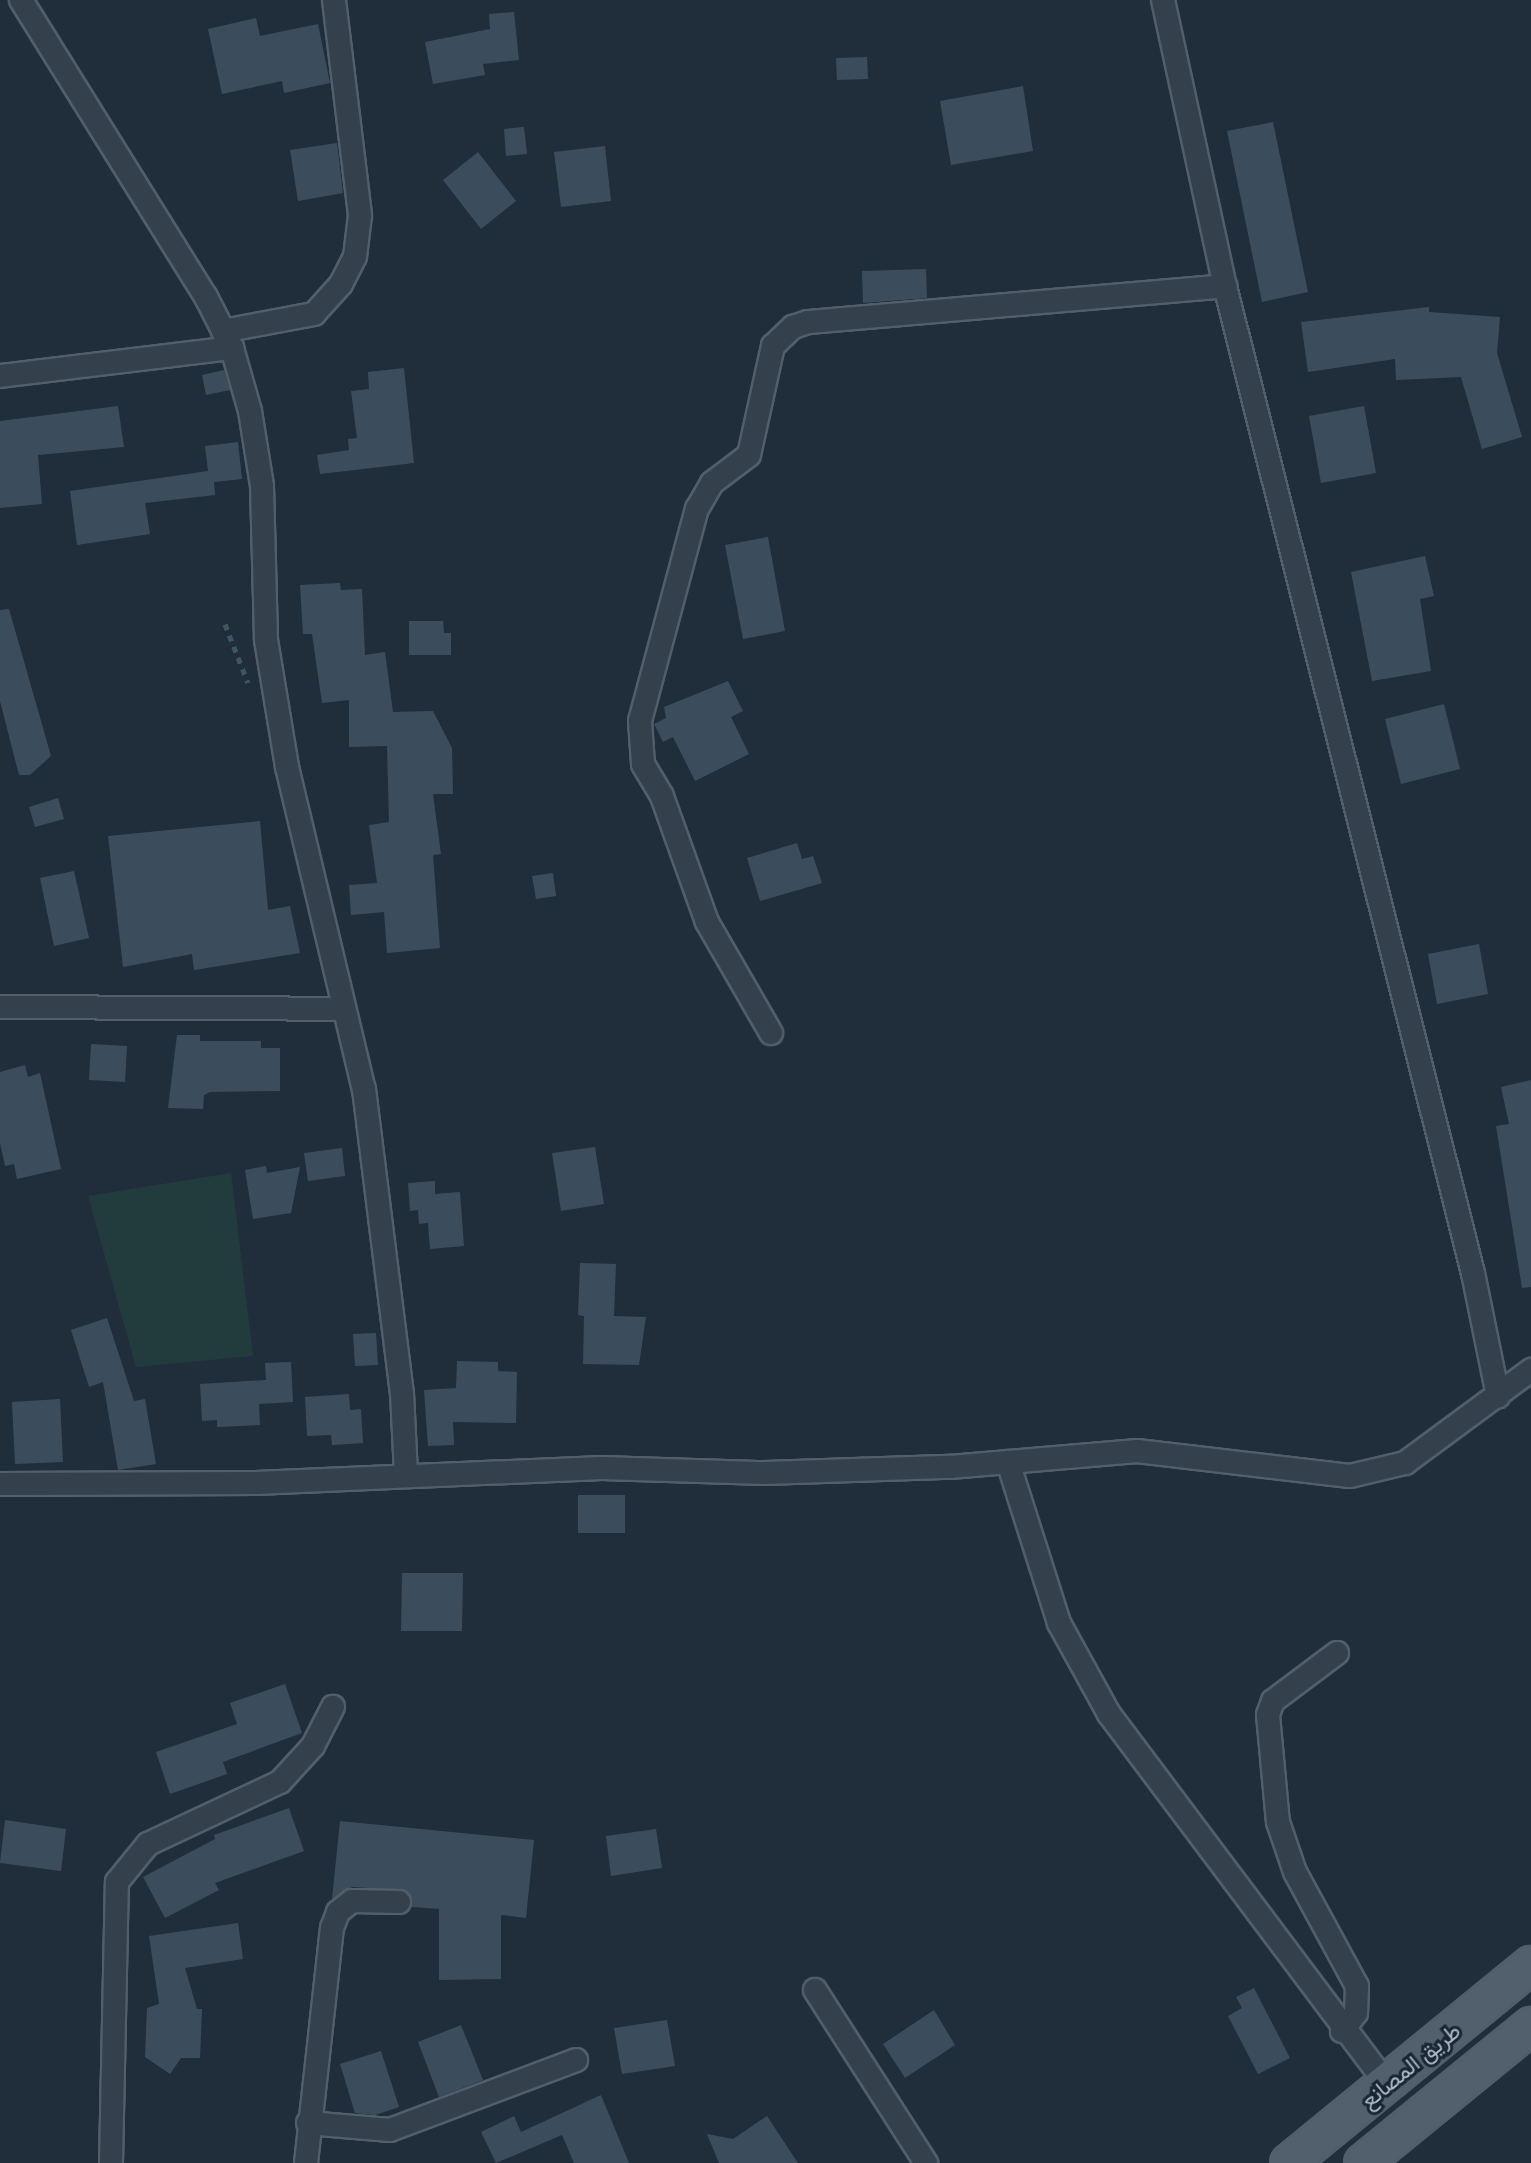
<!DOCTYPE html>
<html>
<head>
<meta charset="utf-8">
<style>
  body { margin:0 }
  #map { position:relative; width:1531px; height:2163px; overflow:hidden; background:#202e3c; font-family:"Open Sans",Vazirmatn,sans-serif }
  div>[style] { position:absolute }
  .green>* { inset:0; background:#223c3d }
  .building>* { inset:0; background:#3b4d5c }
  .path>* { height:5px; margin-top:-2.5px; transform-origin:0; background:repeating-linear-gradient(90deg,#3d5858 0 6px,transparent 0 12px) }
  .roads { filter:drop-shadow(2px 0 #525e6a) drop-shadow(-2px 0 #525e6a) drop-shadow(0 2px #525e6a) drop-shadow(0 -2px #525e6a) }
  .minor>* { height:22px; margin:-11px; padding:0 11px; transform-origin:11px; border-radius:11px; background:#34404c }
  .primary>* { height:36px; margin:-18px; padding:0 18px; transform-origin:18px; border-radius:18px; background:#525f6d }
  span { translate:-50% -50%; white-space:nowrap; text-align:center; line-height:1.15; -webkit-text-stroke:6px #192531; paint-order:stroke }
  .street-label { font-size:22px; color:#afbbc8 }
</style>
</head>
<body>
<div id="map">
  <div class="green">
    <i style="clip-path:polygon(231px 1173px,253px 1356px,136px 1367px,88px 1196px)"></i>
  </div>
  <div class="building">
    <i style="clip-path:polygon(514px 12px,519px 60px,483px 64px,485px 75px,433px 84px,425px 42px,490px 29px,489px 14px)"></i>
    <i style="clip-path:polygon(256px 18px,260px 36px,318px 24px,330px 83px,284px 93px,282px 81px,222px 94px,208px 29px)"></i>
    <i style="clip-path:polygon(867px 57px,868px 79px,837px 80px,836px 58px)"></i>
    <i style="clip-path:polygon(1023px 86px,1033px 151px,951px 165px,940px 101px)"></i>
    <i style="clip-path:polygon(1273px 122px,1308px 292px,1262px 302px,1227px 131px)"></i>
    <i style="clip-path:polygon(524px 127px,527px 154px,506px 156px,504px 129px)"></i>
    <i style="clip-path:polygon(337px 143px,343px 193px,298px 201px,290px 150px)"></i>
    <i style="clip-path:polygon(605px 146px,611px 201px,561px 207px,554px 152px)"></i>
    <i style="clip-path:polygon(478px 152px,516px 201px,481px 229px,443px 180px)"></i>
    <i style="clip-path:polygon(926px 269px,927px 298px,863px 303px,862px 271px)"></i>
    <i style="clip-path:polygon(1429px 307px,1429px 312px,1500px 317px,1497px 353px,1522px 437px,1482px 449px,1461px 377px,1396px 380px,1395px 359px,1308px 372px,1301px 322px)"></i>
    <i style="clip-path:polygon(404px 368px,414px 463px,320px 474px,317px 455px,349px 450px,348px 439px,357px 438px,351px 391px,369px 389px,368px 372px)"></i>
    <i style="clip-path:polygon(224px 370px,230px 390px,206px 395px,202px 375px)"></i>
    <i style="clip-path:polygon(118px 406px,124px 447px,38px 455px,42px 504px,0 508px,0 421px)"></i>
    <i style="clip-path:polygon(1364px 406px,1376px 473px,1321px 483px,1309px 416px)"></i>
    <i style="clip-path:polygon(238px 442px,242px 479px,214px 482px,215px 495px,145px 503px,150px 534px,77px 545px,70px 491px,208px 471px,205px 446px)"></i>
    <i style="clip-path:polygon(768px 537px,785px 631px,743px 639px,725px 545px)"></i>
    <i style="clip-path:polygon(1425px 556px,1434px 596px,1420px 599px,1431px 671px,1372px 681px,1351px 572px)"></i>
    <i style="clip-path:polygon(340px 583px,341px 590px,362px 589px,365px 655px,385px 652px,393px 712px,433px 711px,452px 748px,453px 794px,433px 794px,441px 854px,433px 855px,440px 948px,387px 953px,384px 912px,351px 915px,349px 885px,377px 883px,369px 825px,389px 822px,387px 746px,349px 747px,349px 700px,322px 703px,312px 634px,303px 634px,300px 585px)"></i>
    <i style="clip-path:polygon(9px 609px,51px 756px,30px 775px,19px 775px,0 701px,0 610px)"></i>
    <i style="clip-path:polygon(409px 621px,443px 621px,444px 633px,451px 633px,451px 655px,409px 655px)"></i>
    <i style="clip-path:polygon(728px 681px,743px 711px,731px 717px,749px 754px,695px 781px,673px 737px,663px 742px,654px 724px,666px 718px,664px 707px)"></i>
    <i style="clip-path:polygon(1444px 704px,1460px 769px,1401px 784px,1385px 719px)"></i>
    <i style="clip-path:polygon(58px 798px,64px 819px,35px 827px,29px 807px)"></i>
    <i style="clip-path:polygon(260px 821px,268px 910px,290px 906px,300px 953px,194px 970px,192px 954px,123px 967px,108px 836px)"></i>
    <i style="clip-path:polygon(797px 843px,802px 859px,813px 856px,822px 883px,760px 901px,747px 858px)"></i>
    <i style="clip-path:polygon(74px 871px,89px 938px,54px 946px,40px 878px)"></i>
    <i style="clip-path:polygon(553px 873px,556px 896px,536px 899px,532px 876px)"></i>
    <i style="clip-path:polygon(1479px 944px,1488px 994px,1437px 1004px,1428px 954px)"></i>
    <i style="clip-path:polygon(177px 1035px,200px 1035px,200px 1041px,261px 1041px,261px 1048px,280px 1048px,280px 1091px,210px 1092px,204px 1095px,203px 1109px,168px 1108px)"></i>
    <i style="clip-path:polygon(91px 1044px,127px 1046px,125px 1082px,89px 1080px)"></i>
    <i style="clip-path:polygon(25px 1065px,28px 1077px,40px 1073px,61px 1169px,17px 1179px,14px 1164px,5px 1166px,0 1143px,0 1072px)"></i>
    <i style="clip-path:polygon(1531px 1080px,1531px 1287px,1522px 1288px,1496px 1126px,1509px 1124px,1501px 1087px)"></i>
    <i style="clip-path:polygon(595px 1147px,604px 1204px,561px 1211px,552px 1153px)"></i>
    <i style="clip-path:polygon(342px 1148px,345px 1176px,308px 1181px,304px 1153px)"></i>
    <i style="clip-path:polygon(266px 1166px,267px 1173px,300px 1167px,291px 1213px,253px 1219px,245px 1170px)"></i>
    <i style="clip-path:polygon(435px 1181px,435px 1194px,460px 1192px,464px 1246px,430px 1249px,428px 1223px,419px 1224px,418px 1210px,410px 1211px,408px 1183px)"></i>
    <i style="clip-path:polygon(580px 1263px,616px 1264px,614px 1316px,646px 1317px,639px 1365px,583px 1364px,584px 1316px,578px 1315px)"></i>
    <i style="clip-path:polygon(107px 1318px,134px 1401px,145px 1399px,156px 1464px,118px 1470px,103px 1382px,89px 1387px,71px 1330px)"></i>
    <i style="clip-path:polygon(376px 1333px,378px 1365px,355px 1366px,353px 1334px)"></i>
    <i style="clip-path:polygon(457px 1361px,498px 1362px,498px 1371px,517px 1372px,516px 1423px,453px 1422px,454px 1445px,428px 1446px,424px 1390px,456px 1388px)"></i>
    <i style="clip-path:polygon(291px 1362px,293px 1402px,259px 1404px,260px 1425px,217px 1427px,217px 1420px,202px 1421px,200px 1384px,266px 1380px,265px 1363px)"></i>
    <i style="clip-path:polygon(349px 1394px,350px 1410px,361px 1409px,363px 1443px,332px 1445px,331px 1435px,307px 1436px,305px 1397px)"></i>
    <i style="clip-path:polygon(60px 1399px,63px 1462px,15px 1464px,12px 1402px)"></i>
    <i style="clip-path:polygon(578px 1495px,625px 1495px,625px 1533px,578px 1533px)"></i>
    <i style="clip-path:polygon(402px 1573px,463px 1573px,462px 1631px,401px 1631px)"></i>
    <i style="clip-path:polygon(285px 1684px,302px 1733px,223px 1762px,227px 1774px,170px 1794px,156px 1752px,237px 1724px,230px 1703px)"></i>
    <i style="clip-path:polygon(289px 1808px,304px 1851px,215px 1883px,219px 1890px,165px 1918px,143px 1877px,215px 1839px,214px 1835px)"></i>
    <i style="clip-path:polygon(5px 1820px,66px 1829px,61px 1871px,0 1863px)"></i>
    <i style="clip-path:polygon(340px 1821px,534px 1840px,526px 1918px,501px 1915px,501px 1979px,439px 1980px,439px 1909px,412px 1907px,406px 1890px,352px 1887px,332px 1899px)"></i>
    <i style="clip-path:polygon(656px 1829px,662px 1868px,611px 1876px,606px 1836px)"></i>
    <i style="clip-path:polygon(238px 1923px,243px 1959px,185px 1968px,197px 2009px,202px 2009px,200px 2058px,181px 2058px,170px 2074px,145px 2057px,147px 2008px,159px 2004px,149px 1936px)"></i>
    <i style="clip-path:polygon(1254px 1988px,1290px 2058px,1258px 2074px,1228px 2016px,1242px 2008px,1236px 1997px)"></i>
    <i style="clip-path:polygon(934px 2010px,955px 2045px,905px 2078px,883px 2044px)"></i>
    <i style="clip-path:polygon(667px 2020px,675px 2066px,622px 2074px,614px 2028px)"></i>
    <i style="clip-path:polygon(461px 2025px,483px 2080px,439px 2097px,418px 2042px)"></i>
    <i style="clip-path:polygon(381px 2051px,399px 2107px,375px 2115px,355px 2113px,340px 2064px)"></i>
    <i style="clip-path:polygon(601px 2095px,629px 2163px,574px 2163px,562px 2135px,496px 2163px,481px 2132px,514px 2116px,521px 2132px)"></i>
    <i style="clip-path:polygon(767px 2116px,798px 2163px,719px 2163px,707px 2134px,733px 2139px)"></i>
  </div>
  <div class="path">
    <i style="left:225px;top:624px;width:63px;rotate:68.7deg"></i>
  </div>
  <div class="roads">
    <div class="minor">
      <i style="left:21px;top:0;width:350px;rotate:58.1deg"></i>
      <i style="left:206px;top:297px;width:57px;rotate:63deg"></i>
      <i style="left:232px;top:348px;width:66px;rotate:74.1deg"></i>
      <i style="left:250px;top:411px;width:76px;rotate:80.9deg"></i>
      <i style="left:262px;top:486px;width:154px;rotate:88.5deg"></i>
      <i style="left:266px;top:640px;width:129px;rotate:80.6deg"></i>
      <i style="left:287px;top:767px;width:331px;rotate:76.6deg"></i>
      <i style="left:364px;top:1089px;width:306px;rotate:82.9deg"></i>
      <i style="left:402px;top:1393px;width:81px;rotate:87.2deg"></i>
      <i style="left:1163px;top:0;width:293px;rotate:77.8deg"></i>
      <i style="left:1225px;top:286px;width:1018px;rotate:75.9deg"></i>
      <i style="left:1473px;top:1273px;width:126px;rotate:78.5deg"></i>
      <i style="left:223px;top:331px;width:93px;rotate:-10.6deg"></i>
      <i style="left:314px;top:314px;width:40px;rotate:-48deg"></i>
      <i style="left:341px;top:284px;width:30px;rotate:-63deg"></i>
      <i style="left:355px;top:257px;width:42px;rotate:-83.2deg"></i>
      <i style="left:360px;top:215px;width:217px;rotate:-96.9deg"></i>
      <i style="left:0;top:376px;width:234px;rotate:-6.9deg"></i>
      <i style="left:0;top:1007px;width:343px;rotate:0.3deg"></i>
      <i style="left:771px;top:1033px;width:128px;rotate:-120deg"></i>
      <i style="left:707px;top:922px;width:134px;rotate:-109.7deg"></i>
      <i style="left:662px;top:796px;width:37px;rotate:-121deg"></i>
      <i style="left:643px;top:764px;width:43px;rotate:-94deg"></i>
      <i style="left:640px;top:721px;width:220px;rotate:-75deg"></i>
      <i style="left:697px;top:509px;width:30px;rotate:-60deg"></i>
      <i style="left:712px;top:483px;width:46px;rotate:-37.1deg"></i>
      <i style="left:749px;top:455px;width:112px;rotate:-77.6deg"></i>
      <i style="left:773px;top:346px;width:28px;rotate:-44deg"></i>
      <i style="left:793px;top:327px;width:16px;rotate:-18deg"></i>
      <i style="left:808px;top:322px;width:419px;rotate:-4.9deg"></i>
      <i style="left:1008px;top:1462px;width:169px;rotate:72.4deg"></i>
      <i style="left:1059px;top:1623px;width:104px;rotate:61.2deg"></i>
      <i style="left:1109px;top:1714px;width:463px;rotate:53.1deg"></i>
      <i style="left:0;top:1484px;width:256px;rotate:-0.2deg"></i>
      <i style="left:256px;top:1483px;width:346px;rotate:-2.5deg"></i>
      <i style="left:602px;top:1468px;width:163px;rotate:1.8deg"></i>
      <i style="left:765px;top:1473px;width:185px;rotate:-1.9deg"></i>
      <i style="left:950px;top:1467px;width:188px;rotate:-4.9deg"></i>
      <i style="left:1137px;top:1451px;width:214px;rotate:6.7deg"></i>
      <i style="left:1350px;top:1476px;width:57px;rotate:-13.3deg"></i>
      <i style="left:1405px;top:1463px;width:157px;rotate:-36.4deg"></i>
      <i style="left:1337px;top:1653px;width:80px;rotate:143.1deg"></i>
      <i style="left:1273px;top:1701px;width:15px;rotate:110deg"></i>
      <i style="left:1268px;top:1715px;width:107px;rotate:84.7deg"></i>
      <i style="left:1278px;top:1822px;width:53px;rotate:71.2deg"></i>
      <i style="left:1295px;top:1872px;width:130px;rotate:61.5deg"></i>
      <i style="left:1357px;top:1986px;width:27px;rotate:92deg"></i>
      <i style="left:1356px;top:2013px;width:23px;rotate:128deg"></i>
      <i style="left:815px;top:1990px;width:206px;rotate:57.3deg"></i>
      <i style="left:308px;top:2123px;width:82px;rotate:4.9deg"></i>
      <i style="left:390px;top:2130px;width:199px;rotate:-20.6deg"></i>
      <i style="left:111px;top:2163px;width:281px;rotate:-88.8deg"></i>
      <i style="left:117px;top:1882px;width:49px;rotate:-50.8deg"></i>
      <i style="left:148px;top:1844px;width:146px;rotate:-25.2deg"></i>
      <i style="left:280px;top:1782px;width:49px;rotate:-47.5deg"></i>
      <i style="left:313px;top:1746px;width:44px;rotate:-62.9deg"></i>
      <i style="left:306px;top:2163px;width:236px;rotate:-83.7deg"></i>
      <i style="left:332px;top:1928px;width:17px;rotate:-69deg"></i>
      <i style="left:338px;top:1912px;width:18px;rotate:-38deg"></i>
      <i style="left:352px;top:1901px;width:47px;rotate:1.2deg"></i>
    </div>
    <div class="primary">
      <i style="left:1289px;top:2163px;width:313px;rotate:-39.3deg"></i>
      <i style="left:1363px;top:2163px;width:217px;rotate:-39.2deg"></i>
    </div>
  </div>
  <div class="street-label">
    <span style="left:1410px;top:2065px;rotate:-39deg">طريق المصانع</span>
  </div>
</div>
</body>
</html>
